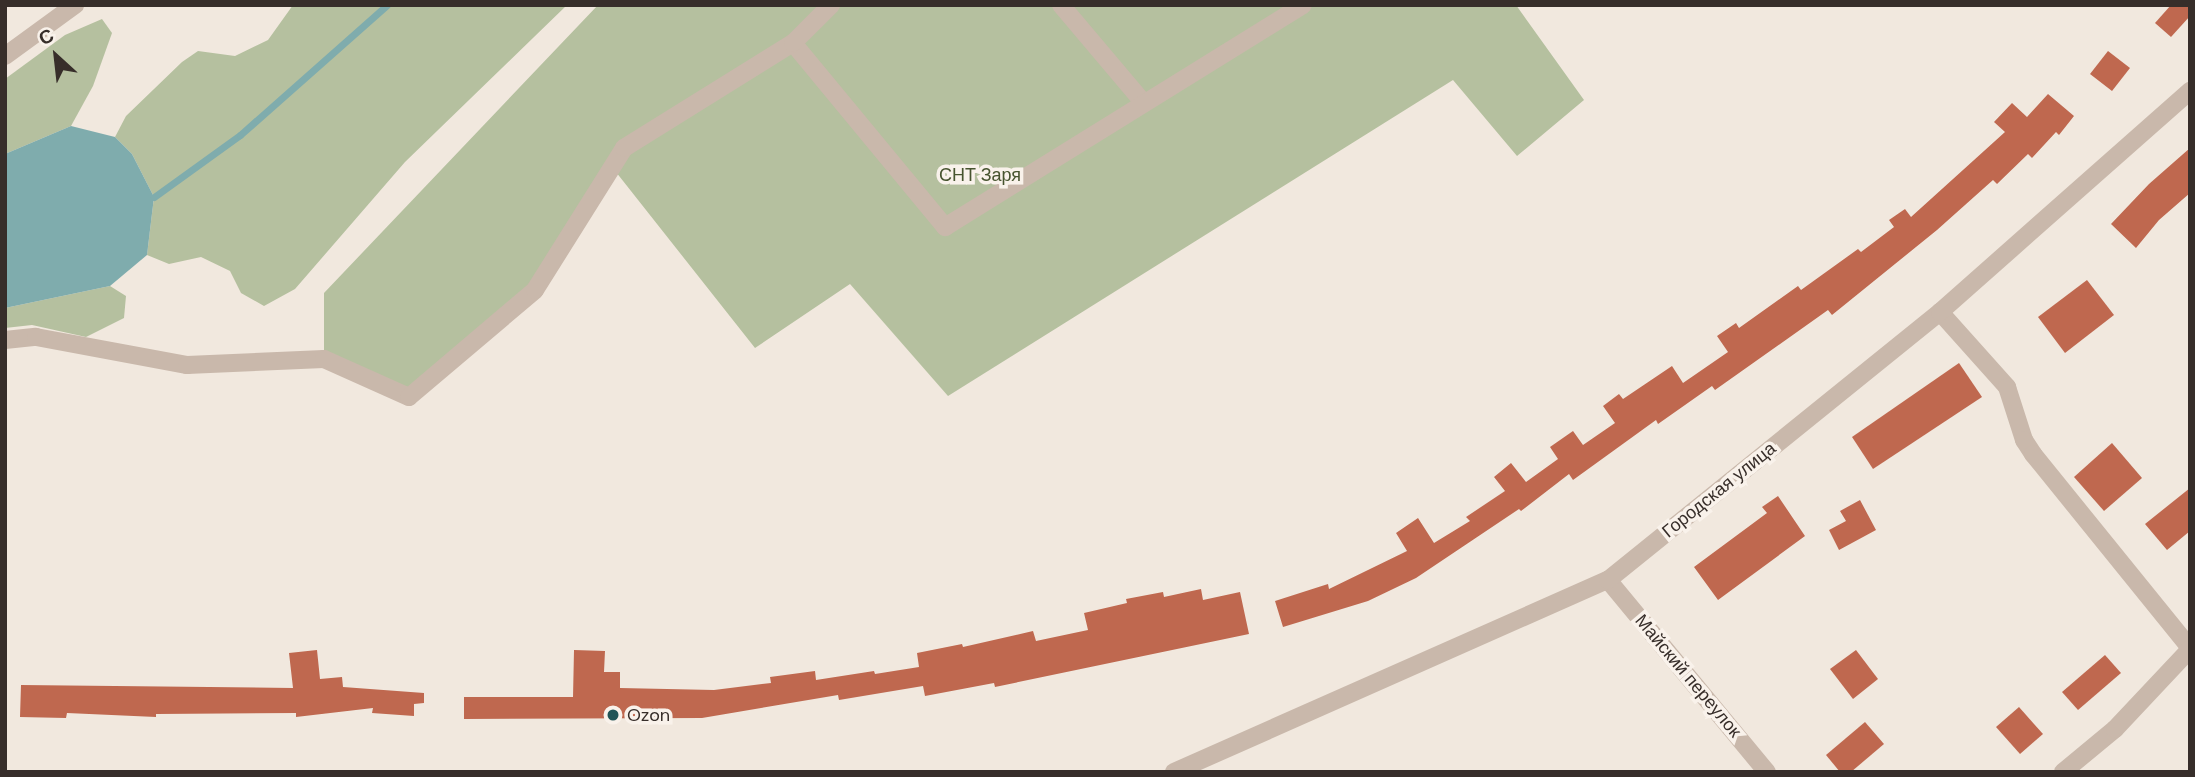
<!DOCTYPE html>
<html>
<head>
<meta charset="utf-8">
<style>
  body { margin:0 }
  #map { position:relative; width:2195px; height:777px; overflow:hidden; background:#f1e8de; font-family:"DM Sans",sans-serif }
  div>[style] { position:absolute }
  .green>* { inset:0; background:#b5c09f }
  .water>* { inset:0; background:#7facad }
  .stream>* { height:7px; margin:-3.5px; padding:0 3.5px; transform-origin:3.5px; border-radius:3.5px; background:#7facad }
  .building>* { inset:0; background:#bf684f }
  .minor>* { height:18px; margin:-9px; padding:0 9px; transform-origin:9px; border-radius:9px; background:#c9b8ab }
  .dots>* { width:19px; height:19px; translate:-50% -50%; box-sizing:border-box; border:4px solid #f9f2eb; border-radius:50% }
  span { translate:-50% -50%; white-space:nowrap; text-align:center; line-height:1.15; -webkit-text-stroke:7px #f9f2eb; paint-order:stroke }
  .park-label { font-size:18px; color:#47542f }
  .street-label { font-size:18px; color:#372e2a }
  .poi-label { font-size:18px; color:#372e2a }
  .left { translate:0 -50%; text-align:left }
  .frame { position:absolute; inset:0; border:7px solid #372e2a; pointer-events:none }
  .north { position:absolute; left:21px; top:21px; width:70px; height:70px; -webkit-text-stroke:5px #f9f2eb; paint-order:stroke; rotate:333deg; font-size:19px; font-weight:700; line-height:28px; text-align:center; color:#372e2a }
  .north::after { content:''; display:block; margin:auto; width:24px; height:32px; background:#372e2a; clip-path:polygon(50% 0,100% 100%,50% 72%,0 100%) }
</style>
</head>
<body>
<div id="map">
  <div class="green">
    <i style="clip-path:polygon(293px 5px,567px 5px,405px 162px,295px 289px,264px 306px,241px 293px,230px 271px,201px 257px,169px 264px,147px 255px,154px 197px,132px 154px,115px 137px,126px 116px,182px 62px,198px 51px,235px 56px,268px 40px)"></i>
    <i style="clip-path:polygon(598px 5px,1516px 5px,1584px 100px,1517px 156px,1453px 80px,948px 396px,850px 284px,755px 348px,612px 167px,535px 290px,409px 397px,324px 359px,324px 293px)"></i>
    <i style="clip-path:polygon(102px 19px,112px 33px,93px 86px,71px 126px,5px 154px,5px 79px,65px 35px)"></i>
    <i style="clip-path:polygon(110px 286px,126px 296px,124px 318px,86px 337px,32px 325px,5px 328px,5px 308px)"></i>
  </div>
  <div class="water">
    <i style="clip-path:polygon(71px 126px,115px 137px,132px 154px,154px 197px,147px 255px,110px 286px,5px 308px,5px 154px)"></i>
  </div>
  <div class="stream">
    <i style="left:154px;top:197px;width:106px;rotate:-35.8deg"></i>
    <i style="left:240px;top:135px;width:196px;rotate:-41.5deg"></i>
  </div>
  <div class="building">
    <i style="clip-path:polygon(2171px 5px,2190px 5px,2190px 16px,2171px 37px,2155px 23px)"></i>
    <i style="clip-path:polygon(2108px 51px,2130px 68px,2112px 91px,2090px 74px)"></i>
    <i style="clip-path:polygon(2048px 94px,2074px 116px,2059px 135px,2056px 132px,2032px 158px,2028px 154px,1997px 184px,1993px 180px,1937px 230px,1832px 315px,1828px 310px,1715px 390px,1712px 386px,1658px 424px,1656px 420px,1573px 480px,1569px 474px,1521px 511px,1519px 509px,1416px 578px,1368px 601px,1283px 627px,1275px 601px,1328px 584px,1329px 589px,1407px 551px,1396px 533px,1418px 518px,1434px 543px,1470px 521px,1466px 517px,1505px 491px,1494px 477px,1511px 463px,1526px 482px,1558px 459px,1550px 447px,1573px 431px,1583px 445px,1615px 423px,1603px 406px,1619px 394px,1623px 399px,1672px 366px,1683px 383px,1728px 352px,1717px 336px,1736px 323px,1739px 328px,1798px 286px,1801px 290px,1858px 249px,1861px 252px,1894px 227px,1889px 220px,1905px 209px,1911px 217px,2005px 132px,1994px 122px,2012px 103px,2027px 117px)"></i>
    <i style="clip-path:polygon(2190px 148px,2190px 193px,2159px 220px,2136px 248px,2111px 224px,2149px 184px)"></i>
    <i style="clip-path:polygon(2087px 280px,2114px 315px,2065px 353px,2038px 317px)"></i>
    <i style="clip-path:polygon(1959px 363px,1982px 397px,1873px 469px,1852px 437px)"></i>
    <i style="clip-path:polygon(2112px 443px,2142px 478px,2104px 511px,2074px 477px)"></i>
    <i style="clip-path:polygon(2190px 488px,2190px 531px,2167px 550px,2145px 524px)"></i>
    <i style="clip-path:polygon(1778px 496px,1805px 536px,1718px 600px,1694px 567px,1767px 513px,1762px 507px)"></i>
    <i style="clip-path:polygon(1860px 500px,1876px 530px,1839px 550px,1829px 530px,1846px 521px,1840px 511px)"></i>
    <i style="clip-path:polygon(1201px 589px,1203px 600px,1240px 592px,1249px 634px,995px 687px,994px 683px,925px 696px,923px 686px,839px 700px,838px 695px,702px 718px,464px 719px,464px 697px,573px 697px,574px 650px,605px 651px,604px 672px,620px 672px,620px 688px,714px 690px,771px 683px,770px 677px,815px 671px,816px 680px,874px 671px,875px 674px,919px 667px,917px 653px,962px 644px,963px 647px,1033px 631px,1036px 641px,1088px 630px,1084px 613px,1127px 603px,1126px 599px,1163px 592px,1164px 597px)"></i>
    <i style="clip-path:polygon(317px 650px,320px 679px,342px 677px,343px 687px,424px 693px,424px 703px,414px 704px,414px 716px,372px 713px,373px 708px,296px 717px,296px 713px,156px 714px,156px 717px,67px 713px,66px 718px,20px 717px,21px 685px,293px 688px,289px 653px)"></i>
    <i style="clip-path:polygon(1856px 650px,1878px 679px,1853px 699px,1830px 669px)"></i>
    <i style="clip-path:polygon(2105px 655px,2121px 673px,2078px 710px,2062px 692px)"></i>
    <i style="clip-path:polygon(2019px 707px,2043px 734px,2020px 754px,1996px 727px)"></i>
    <i style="clip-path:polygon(1865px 722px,1884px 744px,1851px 772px,1840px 772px,1826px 755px)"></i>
  </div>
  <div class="minor">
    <i style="left:1061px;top:5px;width:127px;rotate:49.8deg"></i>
    <i style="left:793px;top:43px;width:239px;rotate:50.4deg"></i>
    <i style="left:945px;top:227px;width:421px;rotate:-31.8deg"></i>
    <i style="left:5px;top:56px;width:87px;rotate:-36.1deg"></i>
    <i style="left:1940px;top:312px;width:101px;rotate:48.2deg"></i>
    <i style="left:2007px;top:387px;width:56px;rotate:72.2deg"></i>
    <i style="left:2024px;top:440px;width:17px;rotate:57deg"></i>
    <i style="left:2033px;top:454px;width:250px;rotate:51deg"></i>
    <i style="left:5px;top:340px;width:31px;rotate:-6deg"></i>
    <i style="left:36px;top:337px;width:154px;rotate:10.5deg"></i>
    <i style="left:187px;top:365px;width:137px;rotate:-2.5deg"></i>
    <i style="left:324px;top:359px;width:93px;rotate:24.1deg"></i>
    <i style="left:409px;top:397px;width:165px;rotate:-40.3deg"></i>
    <i style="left:535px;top:290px;width:168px;rotate:-57.9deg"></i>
    <i style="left:624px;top:148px;width:199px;rotate:-31.9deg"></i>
    <i style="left:793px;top:43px;width:54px;rotate:-45deg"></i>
    <i style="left:1608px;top:580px;width:249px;rotate:50.4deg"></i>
    <i style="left:1174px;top:772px;width:475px;rotate:-23.9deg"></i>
    <i style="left:1608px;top:580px;width:427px;rotate:-38.9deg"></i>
    <i style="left:1940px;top:312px;width:334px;rotate:-41.5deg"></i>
    <i style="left:2063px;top:772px;width:67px;rotate:-39.6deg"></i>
    <i style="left:2115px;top:729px;width:110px;rotate:-46.8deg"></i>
  </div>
  <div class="dots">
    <i style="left:613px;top:715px;background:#215456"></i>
  </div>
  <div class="park-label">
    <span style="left:980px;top:175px">СНТ Заря</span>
  </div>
  <div class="street-label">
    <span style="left:1719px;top:490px;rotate:-39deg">Городская улица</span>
    <span style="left:1688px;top:676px;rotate:50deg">Майский переулок</span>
  </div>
  <div class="poi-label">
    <span class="left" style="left:627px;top:715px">Ozon</span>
  </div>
  <div class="frame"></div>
  <div class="north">С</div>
</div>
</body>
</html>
